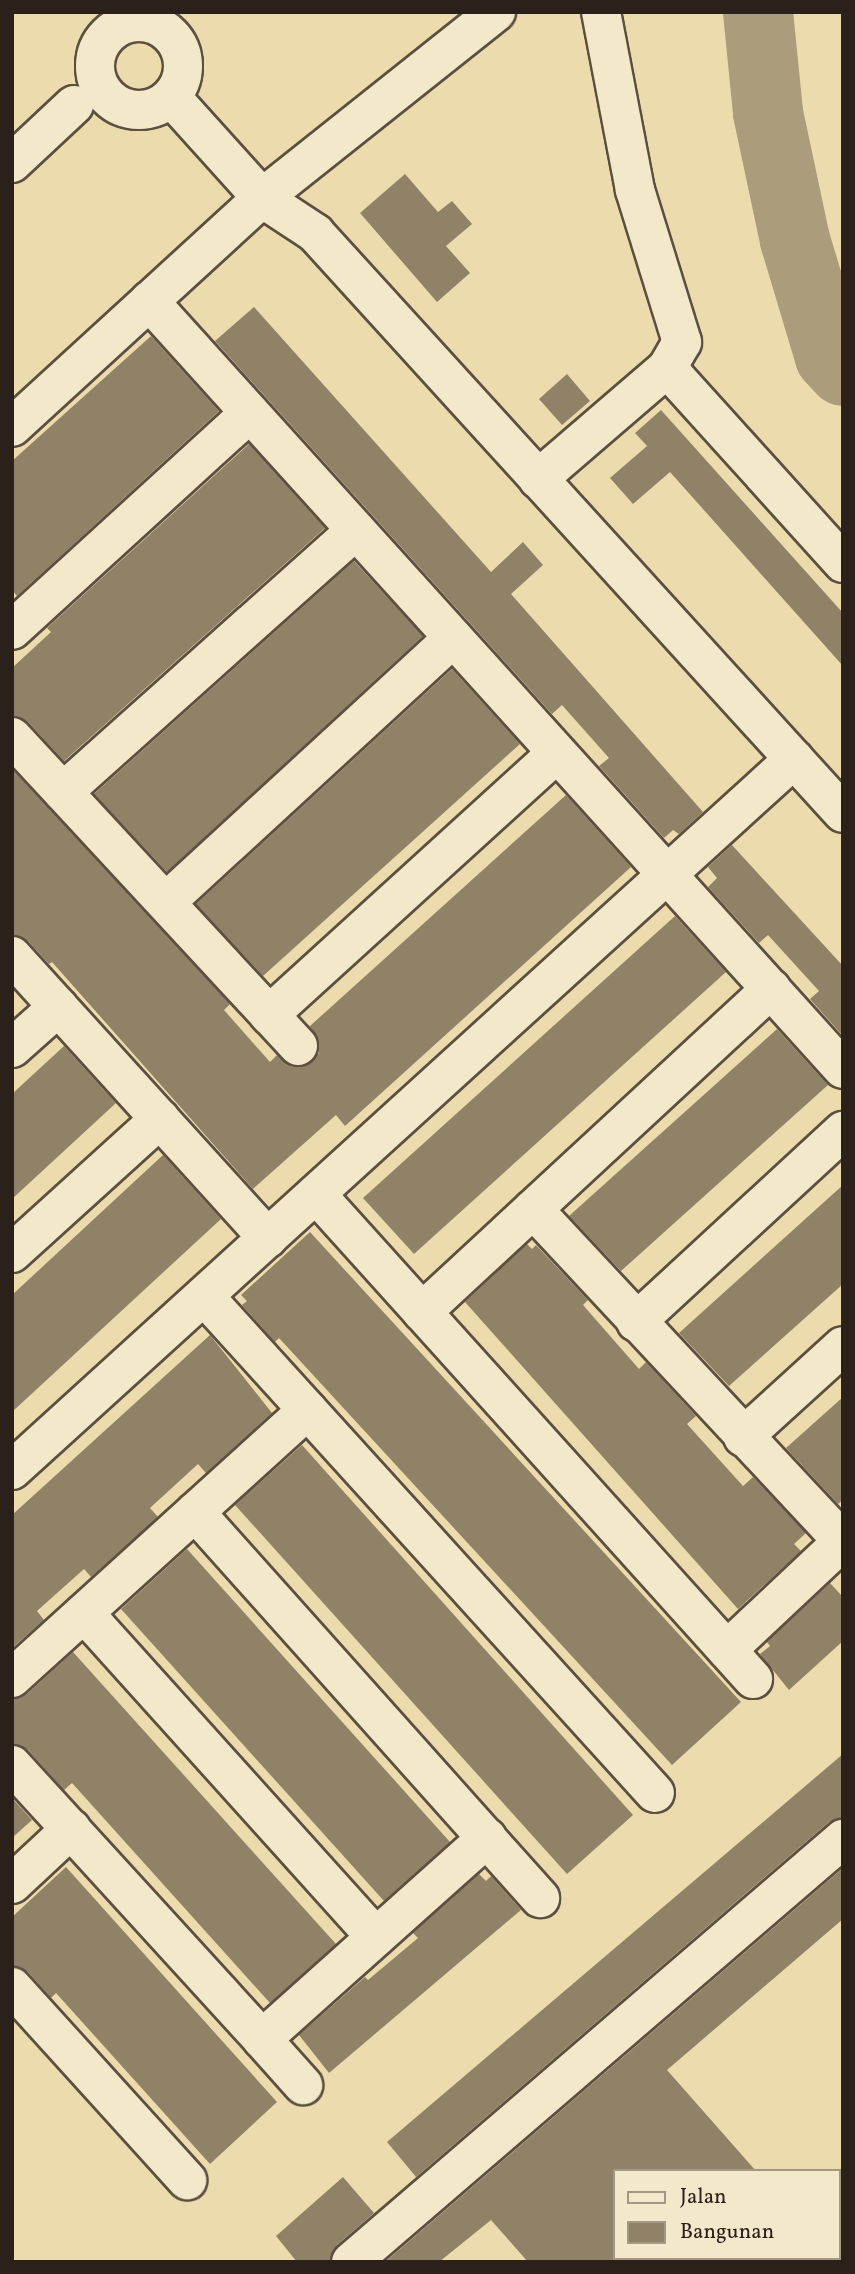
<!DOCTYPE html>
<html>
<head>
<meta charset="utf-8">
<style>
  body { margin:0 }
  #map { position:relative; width:855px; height:2274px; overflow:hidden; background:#ecdcad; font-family:Vollkorn,serif }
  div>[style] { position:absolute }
  .river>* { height:70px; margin:-35px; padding:0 35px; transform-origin:35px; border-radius:35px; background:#ab9c7b }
  .building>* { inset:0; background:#908267 }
  .roads { filter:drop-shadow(2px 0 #5c4f40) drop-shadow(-2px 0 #5c4f40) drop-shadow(0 2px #5c4f40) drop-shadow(0 -2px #5c4f40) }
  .minor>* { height:38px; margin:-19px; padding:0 19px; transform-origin:19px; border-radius:19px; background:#f3e8ca }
  .minor>.ring { margin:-19px; padding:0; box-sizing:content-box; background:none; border:38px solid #f3e8ca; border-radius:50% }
  span { translate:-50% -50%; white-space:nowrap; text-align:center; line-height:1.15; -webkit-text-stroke:6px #f3e8ca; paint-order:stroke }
  .frame { position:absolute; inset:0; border:14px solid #2c201b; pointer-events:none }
  .legend { position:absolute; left:613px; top:2169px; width:228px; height:91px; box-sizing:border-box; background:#f3e8ca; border:2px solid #a39884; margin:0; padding:9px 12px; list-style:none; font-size:21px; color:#2c201b }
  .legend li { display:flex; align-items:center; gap:14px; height:35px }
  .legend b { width:35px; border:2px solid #a39884 }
</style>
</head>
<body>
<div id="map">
  <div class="river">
    <i style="left:758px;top:12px;width:101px;rotate:84.3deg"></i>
    <i style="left:768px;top:113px;width:130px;rotate:78deg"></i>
    <i style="left:795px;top:240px;width:122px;rotate:73.3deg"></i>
    <i style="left:830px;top:357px;width:19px;rotate:47deg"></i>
  </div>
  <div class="building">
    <i style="clip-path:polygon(405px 174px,438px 212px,452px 201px,472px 224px,446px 246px,470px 273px,437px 302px,360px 213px)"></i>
    <i style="clip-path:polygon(254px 307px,491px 572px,523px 542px,543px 565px,511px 594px,703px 812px,679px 834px,673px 830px,664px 838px,599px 766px,609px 758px,562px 705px,552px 714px,215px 341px)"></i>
    <i style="clip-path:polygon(151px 336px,219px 411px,17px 596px,12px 590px,12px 461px)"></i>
    <i style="clip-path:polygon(567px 374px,590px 401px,562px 425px,539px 399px)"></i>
    <i style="clip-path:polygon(661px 410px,843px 613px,843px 666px,670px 472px,633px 504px,610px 478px,647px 446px,635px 433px)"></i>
    <i style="clip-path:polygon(249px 444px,325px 528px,64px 761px,28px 722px,12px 716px,12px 668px,51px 632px,47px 628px)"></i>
    <i style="clip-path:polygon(354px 561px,423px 636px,167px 872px,94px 794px)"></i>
    <i style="clip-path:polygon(452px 669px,520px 744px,263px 976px,196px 904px)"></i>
    <i style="clip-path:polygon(12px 769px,230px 1004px,224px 1010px,270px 1062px,277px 1055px,292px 1067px,303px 1067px,319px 1053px,319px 1041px,310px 1026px,566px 795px,631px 867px,345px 1126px,336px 1115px,253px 1189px,52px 962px,49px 964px,28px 941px,12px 935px)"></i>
    <i style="clip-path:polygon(732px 845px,843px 966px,843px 1036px,810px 999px,819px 991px,768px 935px,759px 943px,708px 887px,717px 878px,708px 867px)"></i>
    <i style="clip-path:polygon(675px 916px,726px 972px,414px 1254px,363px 1198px)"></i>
    <i style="clip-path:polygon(777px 1029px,828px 1085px,621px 1271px,569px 1216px)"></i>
    <i style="clip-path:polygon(64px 1046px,116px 1103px,12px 1199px,12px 1094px)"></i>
    <i style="clip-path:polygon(163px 1155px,221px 1219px,12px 1412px,12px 1295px)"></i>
    <i style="clip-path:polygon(843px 1185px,843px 1284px,729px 1386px,679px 1333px)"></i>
    <i style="clip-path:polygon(310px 1232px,741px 1702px,672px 1765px,279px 1338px,275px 1342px,242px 1305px,247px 1301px,241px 1295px)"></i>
    <i style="clip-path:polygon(527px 1244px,532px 1249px,536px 1245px,588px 1300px,583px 1305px,639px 1369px,646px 1362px,696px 1416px,687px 1424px,743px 1486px,753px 1477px,806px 1533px,794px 1544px,801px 1551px,738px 1609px,465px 1302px)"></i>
    <i style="clip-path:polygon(210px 1335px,272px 1413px,206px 1473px,198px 1464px,150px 1508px,158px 1517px,91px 1577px,84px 1569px,37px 1611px,44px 1620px,12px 1648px,12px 1515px)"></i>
    <i style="clip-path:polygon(843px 1397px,843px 1500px,838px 1504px,786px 1448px)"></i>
    <i style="clip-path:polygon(302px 1445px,633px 1815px,567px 1874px,235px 1505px)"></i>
    <i style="clip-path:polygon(187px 1549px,450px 1842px,384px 1901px,121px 1609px)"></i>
    <i style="clip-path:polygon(830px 1583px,843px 1597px,843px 1641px,789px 1690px,760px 1654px,770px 1646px,767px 1642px)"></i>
    <i style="clip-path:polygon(73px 1652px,336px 1944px,270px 2003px,72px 1783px,64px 1790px,28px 1750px,12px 1744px,12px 1699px,27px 1694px)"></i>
    <i style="clip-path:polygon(843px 1754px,843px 1818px,829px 1822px,416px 2177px,387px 2142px)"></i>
    <i style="clip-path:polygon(12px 1798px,32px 1820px,12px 1838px)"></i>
    <i style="clip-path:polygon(66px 1867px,277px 2102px,210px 2164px,56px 1993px,51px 1998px,28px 1972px,12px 1966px,12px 1917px)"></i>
    <i style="clip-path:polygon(843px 1868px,843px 1919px,667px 2070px,756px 2171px,615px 2171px,615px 2262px,528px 2262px,491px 2220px,439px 2262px,385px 2262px)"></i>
    <i style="clip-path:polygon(479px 1874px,486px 1881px,491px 1876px,521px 1910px,329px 2073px,299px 2035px,365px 1977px,368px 1980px,418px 1938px,413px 1933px)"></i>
    <i style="clip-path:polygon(343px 2177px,374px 2213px,337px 2245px,330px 2262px,297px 2262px,276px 2236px)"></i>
  </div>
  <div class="roads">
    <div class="minor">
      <i class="ring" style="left:95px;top:22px;width:50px;height:50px"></i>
      <i style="left:171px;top:97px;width:136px;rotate:48deg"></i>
      <i style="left:262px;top:198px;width:64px;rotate:33.4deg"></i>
      <i style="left:315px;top:233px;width:784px;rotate:47.69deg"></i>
      <i style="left:12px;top:163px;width:85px;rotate:-43.1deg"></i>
      <i style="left:149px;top:301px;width:1035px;rotate:47.9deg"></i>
      <i style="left:667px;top:368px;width:263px;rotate:47.9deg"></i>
      <i style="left:12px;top:427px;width:339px;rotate:-42.5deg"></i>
      <i style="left:262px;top:198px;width:299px;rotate:-38.5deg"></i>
      <i style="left:538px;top:479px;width:170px;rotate:-40.7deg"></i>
      <i style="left:667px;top:368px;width:30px;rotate:-60deg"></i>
      <i style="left:682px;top:342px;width:159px;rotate:-107.2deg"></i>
      <i style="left:635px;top:190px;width:181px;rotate:-100.8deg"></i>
      <i style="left:12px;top:630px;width:322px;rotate:-42.4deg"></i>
      <i style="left:12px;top:737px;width:421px;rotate:47.2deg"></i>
      <i style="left:63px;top:792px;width:393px;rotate:-41.8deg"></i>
      <i style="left:166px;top:902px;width:390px;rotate:-42.6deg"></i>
      <i style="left:12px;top:956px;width:381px;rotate:47.8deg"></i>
      <i style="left:269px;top:1015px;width:389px;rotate:-42.3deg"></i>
      <i style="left:12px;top:1048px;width:62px;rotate:-41.7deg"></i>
      <i style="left:316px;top:1194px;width:653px;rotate:47.98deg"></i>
      <i style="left:533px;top:1209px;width:454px;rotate:47deg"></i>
      <i style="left:12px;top:1253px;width:200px;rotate:-42.2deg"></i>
      <i style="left:204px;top:1296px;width:671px;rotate:47.78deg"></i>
      <i style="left:422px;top:1312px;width:476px;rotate:-42.8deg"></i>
      <i style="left:636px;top:1322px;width:282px;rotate:-42.7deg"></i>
      <i style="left:743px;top:1437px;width:135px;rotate:-42.3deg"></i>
      <i style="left:12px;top:1470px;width:1057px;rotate:-42.28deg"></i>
      <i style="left:195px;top:1512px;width:518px;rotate:48.21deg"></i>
      <i style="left:84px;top:1613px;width:436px;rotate:48deg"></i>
      <i style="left:727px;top:1650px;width:156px;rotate:-43.2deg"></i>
      <i style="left:12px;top:1678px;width:399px;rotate:-42.2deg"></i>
      <i style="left:12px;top:1765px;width:371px;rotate:47.6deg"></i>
      <i style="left:262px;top:2039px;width:302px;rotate:-41.8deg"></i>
      <i style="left:12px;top:1884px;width:81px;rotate:-43deg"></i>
      <i style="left:12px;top:1987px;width:261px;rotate:47.8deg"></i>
      <i style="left:262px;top:2039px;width:62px;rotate:48.3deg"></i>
      <i style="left:839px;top:2201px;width:5px;rotate:-37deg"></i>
      <i style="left:351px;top:2262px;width:649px;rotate:-40.69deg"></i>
      <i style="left:777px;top:2262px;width:6px;rotate:-45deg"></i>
    </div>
  </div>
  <div class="frame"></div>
  <ul class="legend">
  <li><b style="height:9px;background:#f3e8ca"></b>Jalan</li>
  <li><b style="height:19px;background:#908267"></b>Bangunan</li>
  </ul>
</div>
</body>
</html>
